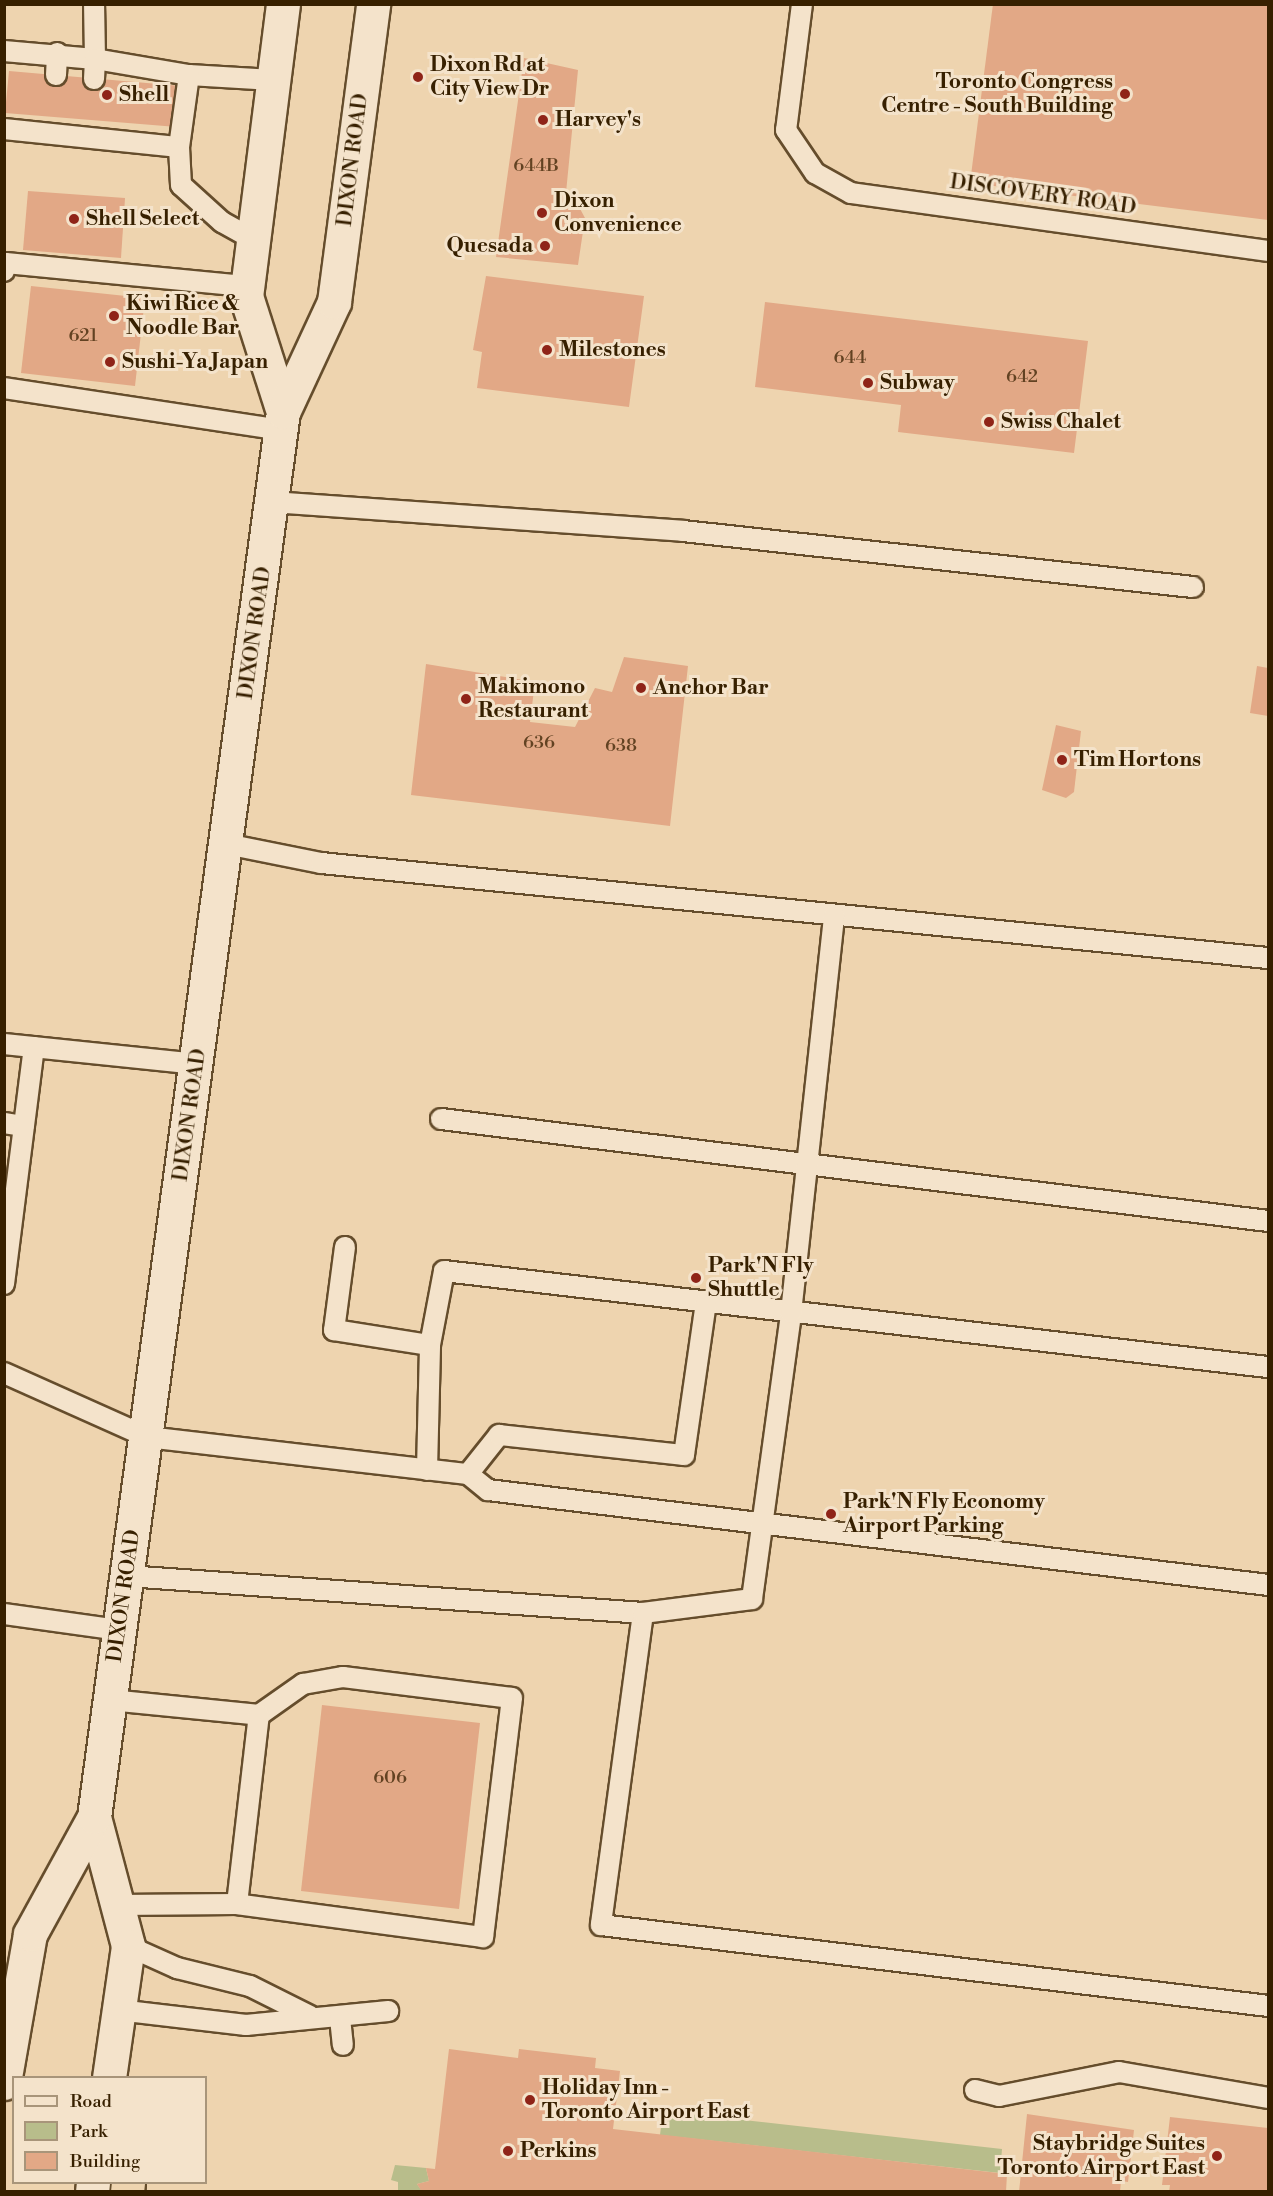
<!DOCTYPE html>
<html>
<head>
<meta charset="utf-8">
<style>
  body { margin:0 }
  #map { position:relative; width:1273px; height:2196px; overflow:hidden; background:#eed4af; font-family:"Libre Bodoni",serif }
  div>[style] { position:absolute }
  .green>* { inset:0; background:#b8bd8b }
  .building>* { inset:0; background:#e2a886 }
  .roads { filter:drop-shadow(2px 0 #654d2c) drop-shadow(-2px 0 #654d2c) drop-shadow(0 2px #654d2c) drop-shadow(0 -2px #654d2c) }
  .service>* { height:20px; margin:-10px; padding:0 10px; transform-origin:10px; border-radius:10px; background:#f4e3cb }
  .secondary>* { height:33px; margin:-16.5px; padding:0 16.5px; transform-origin:16.5px; border-radius:16.5px; background:#f4e3cb }
  .motorway>* { height:33px; margin:-16.5px; padding:0 16.5px; transform-origin:16.5px; border-radius:16.5px; background:#eed4af }
  .dots>* { width:16px; height:16px; translate:-50% -50%; box-sizing:border-box; border:3px solid #f4e3cb; border-radius:50% }
  span { translate:-50% -50%; white-space:nowrap; text-align:center; line-height:1.15; -webkit-text-stroke:6px #f4e3cb; paint-order:stroke }
  .number-label { font-size:18px; color:#624222 }
  .number-label span { -webkit-text-stroke-width:0 }
  .poi-label { font-size:21px; color:#372000; font-weight:700 }
  .left { translate:0 -50%; text-align:left }
  .right { translate:-100% -50%; text-align:right }
  .street-label { font-size:21px; color:#372000 }
  .frame { position:absolute; inset:0; border:6px solid #372000; pointer-events:none }
  .legend { position:absolute; left:12px; top:2076px; width:195px; height:108px; box-sizing:border-box; background:#f4e3cb; border:2px solid #a8957a; margin:0; padding:8px 10px; list-style:none; font-size:18px; color:#372000 }
  .legend li { display:flex; align-items:center; gap:12px; height:30px }
  .legend b { width:30px; border:2px solid #a8957a }
</style>
</head>
<body>
<div id="map">
  <div class="green">
    <i style="clip-path:polygon(663px 2111px,1002px 2149px,1000px 2173px,660px 2135px)"></i>
    <i style="clip-path:polygon(395px 2165px,426px 2168px,429px 2181px,417px 2184px,422px 2191px,398px 2192px,398px 2182px,391px 2180px)"></i>
  </div>
  <div class="building">
    <i style="clip-path:polygon(993px 4px,1268px 4px,1268px 220px,970px 183px)"></i>
    <i style="clip-path:polygon(524px 58px,578px 70px,565px 203px,578px 205px,585px 218px,578px 265px,496px 257px)"></i>
    <i style="clip-path:polygon(9px 71px,181px 86px,177px 127px,5px 113px)"></i>
    <i style="clip-path:polygon(28px 191px,125px 198px,121px 258px,23px 250px)"></i>
    <i style="clip-path:polygon(486px 276px,644px 296px,629px 407px,477px 388px,482px 352px,473px 350px)"></i>
    <i style="clip-path:polygon(31px 286px,145px 298px,135px 386px,21px 373px)"></i>
    <i style="clip-path:polygon(765px 302px,1088px 341px,1074px 453px,898px 432px,901px 405px,755px 387px)"></i>
    <i style="clip-path:polygon(624px 657px,688px 666px,670px 826px,411px 795px,426px 664px,535px 682px,530px 722px,575px 727px,595px 688px,612px 692px)"></i>
    <i style="clip-path:polygon(1257px 666px,1268px 668px,1268px 716px,1250px 713px)"></i>
    <i style="clip-path:polygon(1056px 725px,1081px 731px,1074px 792px,1066px 798px,1042px 790px)"></i>
    <i style="clip-path:polygon(322px 1705px,480px 1723px,459px 1909px,301px 1891px)"></i>
    <i style="clip-path:polygon(449px 2049px,518px 2058px,519px 2049px,596px 2058px,595px 2068px,620px 2071px,613px 2129px,1007px 2174px,1006px 2192px,422px 2192px,417px 2184px,429px 2181px,426px 2168px,435px 2169px)"></i>
    <i style="clip-path:polygon(1027px 2114px,1134px 2130px,1128px 2182px,1121px 2181px,1120px 2192px,1019px 2192px)"></i>
    <i style="clip-path:polygon(1170px 2117px,1268px 2128px,1268px 2192px,1169px 2192px,1170px 2185px,1162px 2185px)"></i>
  </div>
  <div class="roads">
    <div class="service">
      <i style="left:802px;top:4px;width:127px;rotate:97.2deg"></i>
      <i style="left:786px;top:130px;width:52px;rotate:56deg"></i>
      <i style="left:815px;top:173px;width:41px;rotate:29.1deg"></i>
      <i style="left:851px;top:193px;width:421px;rotate:7.9deg"></i>
      <i style="left:4px;top:51px;width:91px;rotate:5deg"></i>
      <i style="left:95px;top:59px;width:55px;rotate:-91deg"></i>
      <i style="left:56px;top:75px;width:22px;rotate:-87deg"></i>
      <i style="left:189px;top:75px;width:84px;rotate:3.4deg"></i>
      <i style="left:94px;top:79px;width:20px;rotate:-87deg"></i>
      <i style="left:95px;top:59px;width:95px;rotate:9.7deg"></i>
      <i style="left:189px;top:75px;width:73px;rotate:97.9deg"></i>
      <i style="left:4px;top:129px;width:176px;rotate:5.9deg"></i>
      <i style="left:179px;top:147px;width:38px;rotate:87deg"></i>
      <i style="left:181px;top:185px;width:55px;rotate:42.1deg"></i>
      <i style="left:222px;top:222px;width:35px;rotate:29deg"></i>
      <i style="left:4px;top:271px;width:8px;rotate:-76deg"></i>
      <i style="left:6px;top:263px;width:242px;rotate:5.5deg"></i>
      <i style="left:4px;top:388px;width:280px;rotate:8.6deg"></i>
      <i style="left:271px;top:502px;width:413px;rotate:4deg"></i>
      <i style="left:683px;top:531px;width:513px;rotate:6.27deg"></i>
      <i style="left:226px;top:844px;width:97px;rotate:11.3deg"></i>
      <i style="left:321px;top:863px;width:952px;rotate:5.73deg"></i>
      <i style="left:4px;top:1044px;width:194px;rotate:5.9deg"></i>
      <i style="left:441px;top:1119px;width:833px;rotate:7.03deg"></i>
      <i style="left:4px;top:1123px;width:20px;rotate:9deg"></i>
      <i style="left:345px;top:1247px;width:84px;rotate:97.5deg"></i>
      <i style="left:334px;top:1330px;width:97px;rotate:8.9deg"></i>
      <i style="left:430px;top:1345px;width:75px;rotate:-79.3deg"></i>
      <i style="left:444px;top:1271px;width:830px;rotate:6.65deg"></i>
      <i style="left:4px;top:1284px;width:239px;rotate:-82.8deg"></i>
      <i style="left:4px;top:1373px;width:157px;rotate:24.1deg"></i>
      <i style="left:147px;top:1437px;width:323px;rotate:6.6deg"></i>
      <i style="left:468px;top:1474px;width:26px;rotate:39deg"></i>
      <i style="left:488px;top:1490px;width:786px;rotate:6.94deg"></i>
      <i style="left:427px;top:1470px;width:125px;rotate:-88.6deg"></i>
      <i style="left:468px;top:1474px;width:50px;rotate:-51.5deg"></i>
      <i style="left:499px;top:1435px;width:186px;rotate:6.2deg"></i>
      <i style="left:684px;top:1455px;width:154px;rotate:-81.8deg"></i>
      <i style="left:127px;top:1576px;width:517px;rotate:4.1deg"></i>
      <i style="left:643px;top:1613px;width:315px;rotate:97.7deg"></i>
      <i style="left:601px;top:1925px;width:672px;rotate:6.92deg"></i>
      <i style="left:643px;top:1613px;width:110px;rotate:-7.3deg"></i>
      <i style="left:752px;top:1599px;width:289px;rotate:-82.2deg"></i>
      <i style="left:791px;top:1313px;width:400px;rotate:-83.8deg"></i>
      <i style="left:4px;top:1614px;width:116px;rotate:7.9deg"></i>
      <i style="left:110px;top:1700px;width:150px;rotate:5.7deg"></i>
      <i style="left:259px;top:1715px;width:54px;rotate:-35.2deg"></i>
      <i style="left:303px;top:1684px;width:41px;rotate:-9.9deg"></i>
      <i style="left:343px;top:1677px;width:170px;rotate:7.1deg"></i>
      <i style="left:512px;top:1698px;width:241px;rotate:96.9deg"></i>
      <i style="left:483px;top:1937px;width:248px;rotate:-172.4deg"></i>
      <i style="left:237px;top:1904px;width:190px;rotate:-83.4deg"></i>
      <i style="left:117px;top:1905px;width:120px;rotate:-0.5deg"></i>
      <i style="left:128px;top:1946px;width:54px;rotate:24.2deg"></i>
      <i style="left:177px;top:1968px;width:75px;rotate:13.9deg"></i>
      <i style="left:250px;top:1986px;width:67px;rotate:26.6deg"></i>
      <i style="left:118px;top:2010px;width:129px;rotate:6.7deg"></i>
      <i style="left:246px;top:2025px;width:143px;rotate:-5.6deg"></i>
      <i style="left:340px;top:2018px;width:27px;rotate:84deg"></i>
      <i style="left:975px;top:2090px;width:25px;rotate:14deg"></i>
      <i style="left:999px;top:2096px;width:122px;rotate:-11.3deg"></i>
      <i style="left:1119px;top:2072px;width:151px;rotate:9.9deg"></i>
    </div>
    <div class="secondary">
      <i style="left:283px;top:4px;width:294px;rotate:97.2deg"></i>
      <i style="left:246px;top:296px;width:122px;rotate:72.3deg"></i>
      <i style="left:94px;top:1817px;width:133px;rotate:75.2deg"></i>
      <i style="left:128px;top:1946px;width:133px;rotate:98.2deg"></i>
      <i style="left:4px;top:2083px;width:151px;rotate:-80.1deg"></i>
      <i style="left:30px;top:1934px;width:133px;rotate:-61.3deg"></i>
      <i style="left:94px;top:1817px;width:1418px;rotate:-82.34deg"></i>
      <i style="left:283px;top:412px;width:121px;rotate:-65.1deg"></i>
      <i style="left:334px;top:302px;width:301px;rotate:-82.5deg"></i>
      <i style="left:92px;top:2192px;width:10px;rotate:-84deg"></i>
    </div>
    <div class="motorway">
      <i style="left:127px;top:2192px;width:10px;rotate:-84deg"></i>
    </div>
  </div>
  <div class="dots">
    <i style="left:418px;top:77px;background:#8f2418"></i>
    <i style="left:1125px;top:94px;background:#8f2418"></i>
    <i style="left:107px;top:95px;background:#8f2418"></i>
    <i style="left:543px;top:120px;background:#8f2418"></i>
    <i style="left:542px;top:213px;background:#8f2418"></i>
    <i style="left:74px;top:219px;background:#8f2418"></i>
    <i style="left:545px;top:246px;background:#8f2418"></i>
    <i style="left:114px;top:316px;background:#8f2418"></i>
    <i style="left:547px;top:350px;background:#8f2418"></i>
    <i style="left:110px;top:362px;background:#8f2418"></i>
    <i style="left:868px;top:383px;background:#8f2418"></i>
    <i style="left:989px;top:422px;background:#8f2418"></i>
    <i style="left:641px;top:688px;background:#8f2418"></i>
    <i style="left:466px;top:699px;background:#8f2418"></i>
    <i style="left:1062px;top:760px;background:#8f2418"></i>
    <i style="left:696px;top:1278px;background:#8f2418"></i>
    <i style="left:831px;top:1514px;background:#8f2418"></i>
    <i style="left:530px;top:2100px;background:#8f2418"></i>
    <i style="left:508px;top:2151px;background:#8f2418"></i>
    <i style="left:1217px;top:2156px;background:#8f2418"></i>
  </div>
  <div class="number-label">
    <span style="left:536px;top:166px">644B</span>
    <span style="left:83px;top:336px">621</span>
    <span style="left:850px;top:358px">644</span>
    <span style="left:1022px;top:377px">642</span>
    <span style="left:539px;top:743px">636</span>
    <span style="left:621px;top:746px">638</span>
    <span style="left:390px;top:1778px">606</span>
  </div>
  <div class="poi-label">
    <span class="left" style="left:430px;top:77px">Dixon Rd at<br>City View Dr</span>
    <span class="right" style="left:1113px;top:94px">Toronto Congress<br>Centre - South Building</span>
    <span class="left" style="left:119px;top:95px">Shell</span>
    <span class="left" style="left:555px;top:120px">Harvey's</span>
    <span class="left" style="left:554px;top:213px">Dixon<br>Convenience</span>
    <span class="left" style="left:86px;top:219px">Shell Select</span>
    <span class="right" style="left:533px;top:246px">Quesada</span>
    <span class="left" style="left:126px;top:316px">Kiwi Rice &amp;<br>Noodle Bar</span>
    <span class="left" style="left:559px;top:350px">Milestones</span>
    <span class="left" style="left:122px;top:362px">Sushi-Ya Japan</span>
    <span class="left" style="left:880px;top:383px">Subway</span>
    <span class="left" style="left:1001px;top:422px">Swiss Chalet</span>
    <span class="left" style="left:478px;top:699px">Makimono<br>Restaurant</span>
    <span class="left" style="left:653px;top:688px">Anchor Bar</span>
    <span class="left" style="left:1074px;top:760px">Tim Hortons</span>
    <span class="left" style="left:708px;top:1278px">Park'N Fly<br>Shuttle</span>
    <span class="left" style="left:843px;top:1514px">Park'N Fly Economy<br>Airport Parking</span>
    <span class="left" style="left:542px;top:2100px">Holiday Inn -<br>Toronto Airport East</span>
    <span class="right" style="left:1205px;top:2156px">Staybridge Suites<br>Toronto Airport East</span>
    <span class="left" style="left:520px;top:2151px">Perkins</span>
  </div>
  <div class="street-label">
    <span style="left:353px;top:160px;rotate:-83deg">DIXON ROAD</span>
    <span style="left:1043px;top:195px;rotate:8deg">DISCOVERY ROAD</span>
    <span style="left:255px;top:633px;rotate:-82deg">DIXON ROAD</span>
    <span style="left:190px;top:1115px;rotate:-82deg">DIXON ROAD</span>
    <span style="left:124px;top:1596px;rotate:-82deg">DIXON ROAD</span>
  </div>
  <div class="frame"></div>
  <ul class="legend">
  <li><b style="height:8px;background:#f4e3cb"></b>Road</li>
  <li><b style="height:16px;background:#b8bd8b"></b>Park</li>
  <li><b style="height:16px;background:#e2a886"></b>Building</li>
  </ul>
</div>
</body>
</html>
